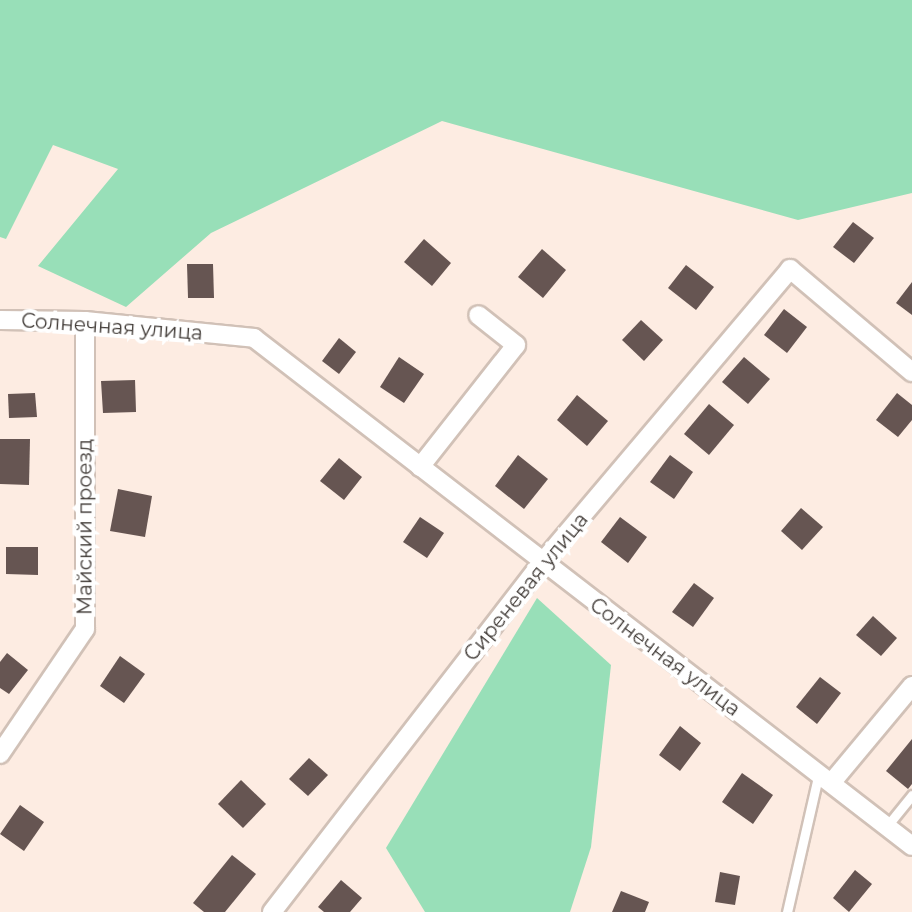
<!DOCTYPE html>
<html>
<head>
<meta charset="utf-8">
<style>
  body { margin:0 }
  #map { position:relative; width:912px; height:912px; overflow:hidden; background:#fdece2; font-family:Montserrat,sans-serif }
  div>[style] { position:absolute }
  .green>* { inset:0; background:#98dfb8 }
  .building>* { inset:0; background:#665552 }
  .roads { filter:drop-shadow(2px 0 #d1c1b7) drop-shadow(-2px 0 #d1c1b7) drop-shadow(0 2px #d1c1b7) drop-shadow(0 -2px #d1c1b7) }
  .lane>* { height:9px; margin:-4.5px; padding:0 4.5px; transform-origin:4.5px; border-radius:4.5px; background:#fff }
  .street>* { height:18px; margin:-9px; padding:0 9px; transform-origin:9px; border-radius:9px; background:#fff }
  span { translate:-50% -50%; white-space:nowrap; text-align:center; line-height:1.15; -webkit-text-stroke:8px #fff; paint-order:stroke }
  .street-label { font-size:20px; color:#413b37 }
</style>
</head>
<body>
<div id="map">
  <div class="green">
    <i style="clip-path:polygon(0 0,912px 0,912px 193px,798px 220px,442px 121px,211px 233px,126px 307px,38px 266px,118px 169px,53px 145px,6px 239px,0 237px)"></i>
    <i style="clip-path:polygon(537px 598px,611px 665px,591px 847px,570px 912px,425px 912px,386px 848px)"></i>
  </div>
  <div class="building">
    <i style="clip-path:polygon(853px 222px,874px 238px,854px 263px,833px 247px)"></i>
    <i style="clip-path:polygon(424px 239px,451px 263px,432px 286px,404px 262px)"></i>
    <i style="clip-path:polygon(542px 249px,566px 270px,543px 298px,518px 277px)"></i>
    <i style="clip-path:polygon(187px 264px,213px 264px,214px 298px,188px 298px)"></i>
    <i style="clip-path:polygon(686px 265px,714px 287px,696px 310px,668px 288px)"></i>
    <i style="clip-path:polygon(912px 282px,912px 315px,896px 303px)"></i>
    <i style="clip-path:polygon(784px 309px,807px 327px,787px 353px,764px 335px)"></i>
    <i style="clip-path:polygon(641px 320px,663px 340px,644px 361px,622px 340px)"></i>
    <i style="clip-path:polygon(339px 338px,356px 352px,339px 374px,322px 361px)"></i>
    <i style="clip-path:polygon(399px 357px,424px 374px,404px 403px,380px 387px)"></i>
    <i style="clip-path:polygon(744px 357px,770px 379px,748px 404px,722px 382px)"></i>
    <i style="clip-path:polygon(135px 380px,136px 412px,103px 413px,101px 381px)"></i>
    <i style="clip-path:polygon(35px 393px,37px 417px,9px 418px,8px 394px)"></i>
    <i style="clip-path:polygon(897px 393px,912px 405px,912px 420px,898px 437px,876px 420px)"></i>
    <i style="clip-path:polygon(577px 395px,608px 421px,587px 446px,557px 420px)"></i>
    <i style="clip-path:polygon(709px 404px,734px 425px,709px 455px,684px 434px)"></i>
    <i style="clip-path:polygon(0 439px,30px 439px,29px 485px,0 484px)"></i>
    <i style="clip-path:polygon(518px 455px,548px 479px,524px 509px,495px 486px)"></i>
    <i style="clip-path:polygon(670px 455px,693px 472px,674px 499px,650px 482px)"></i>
    <i style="clip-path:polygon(339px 458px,362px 477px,344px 500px,320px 481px)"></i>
    <i style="clip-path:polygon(118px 489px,152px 496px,145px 537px,110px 531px)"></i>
    <i style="clip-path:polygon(801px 508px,823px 527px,802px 550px,781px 531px)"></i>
    <i style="clip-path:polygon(420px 517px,444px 533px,427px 558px,403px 542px)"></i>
    <i style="clip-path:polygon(620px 517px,647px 537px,628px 563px,601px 542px)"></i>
    <i style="clip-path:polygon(6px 547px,38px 547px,38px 575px,6px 574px)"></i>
    <i style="clip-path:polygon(694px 583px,714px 598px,693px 627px,672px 612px)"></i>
    <i style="clip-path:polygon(873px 616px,897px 638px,881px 656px,856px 635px)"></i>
    <i style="clip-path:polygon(7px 653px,28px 670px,9px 694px,0 688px,0 662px)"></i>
    <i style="clip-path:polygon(120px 656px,145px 674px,124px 703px,100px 686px)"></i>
    <i style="clip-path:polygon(820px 677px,841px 693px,817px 724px,796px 707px)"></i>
    <i style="clip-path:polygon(680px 726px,701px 743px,680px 771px,659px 755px)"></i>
    <i style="clip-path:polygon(912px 739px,912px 784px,908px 789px,886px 771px)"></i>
    <i style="clip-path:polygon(309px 758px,328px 775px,308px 796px,289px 779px)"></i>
    <i style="clip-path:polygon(742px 773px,773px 795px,753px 824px,722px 802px)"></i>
    <i style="clip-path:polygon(241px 780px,266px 804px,243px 828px,218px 804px)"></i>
    <i style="clip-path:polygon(20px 805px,44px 822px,24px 851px,0 834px)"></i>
    <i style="clip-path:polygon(232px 855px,256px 874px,225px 912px,204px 912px,193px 903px)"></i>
    <i style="clip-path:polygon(855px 870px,872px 884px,849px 912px,833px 898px)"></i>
    <i style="clip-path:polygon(720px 872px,740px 876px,735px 905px,715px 902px)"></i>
    <i style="clip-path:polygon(341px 880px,362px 898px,350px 912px,324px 912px,318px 907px)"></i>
    <i style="clip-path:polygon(621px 891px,649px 902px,645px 912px,612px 912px)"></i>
  </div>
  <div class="roads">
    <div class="lane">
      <i style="left:887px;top:826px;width:40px;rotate:-51deg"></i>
      <i style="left:787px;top:912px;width:144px;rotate:-77.1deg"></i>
    </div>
    <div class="street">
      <i style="left:0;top:320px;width:85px;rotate:0.7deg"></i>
      <i style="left:85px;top:321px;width:170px;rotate:5.7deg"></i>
      <i style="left:254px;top:338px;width:831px;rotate:37.67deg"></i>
      <i style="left:420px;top:467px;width:155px;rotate:-51.8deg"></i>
      <i style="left:516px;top:345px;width:48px;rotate:-141.7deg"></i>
      <i style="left:0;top:754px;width:151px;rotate:-55.8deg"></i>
      <i style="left:85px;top:629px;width:308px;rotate:-90deg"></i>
      <i style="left:832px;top:782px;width:125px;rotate:-50.2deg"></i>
      <i style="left:272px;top:912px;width:440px;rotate:-52.3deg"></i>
      <i style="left:541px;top:564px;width:386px;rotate:-49.8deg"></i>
      <i style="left:790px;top:269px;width:160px;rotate:40.2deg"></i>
    </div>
  </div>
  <div class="street-label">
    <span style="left:112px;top:327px;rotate:4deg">Солнечная улица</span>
    <span style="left:85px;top:527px;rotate:-90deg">Майский проезд</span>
    <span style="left:526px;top:587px;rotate:-51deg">Сиреневая улица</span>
    <span style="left:665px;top:657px;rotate:37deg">Солнечная улица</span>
  </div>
</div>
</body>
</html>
